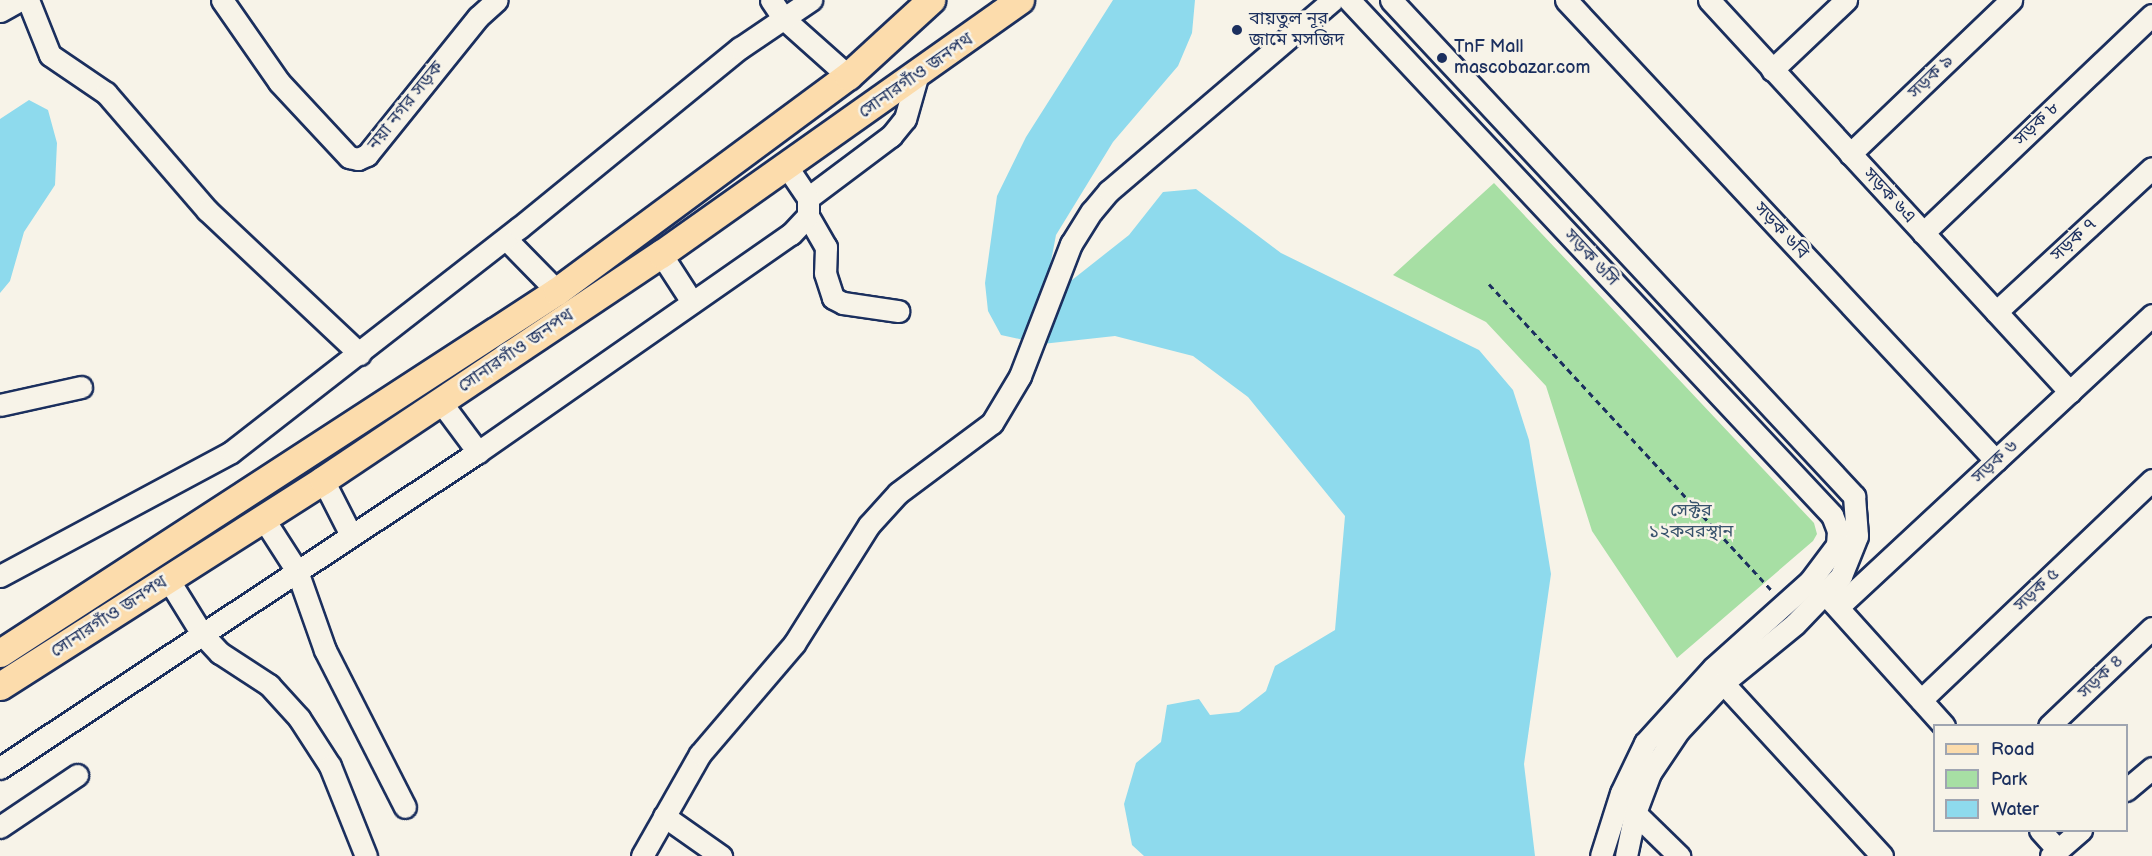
<!DOCTYPE html>
<html>
<head>
<meta charset="utf-8">
<style>
  body { margin:0 }
  #map { position:relative; width:2152px; height:856px; overflow:hidden; background:#f7f3e8; font-family:"Balsamiq Sans","Noto Sans Bengali",sans-serif }
  div>[style] { position:absolute }
  .green>* { inset:0; background:#a7dfa4 }
  .water>* { inset:0; background:#8edaed }
  .path>* { height:3px; margin-top:-1.5px; transform-origin:0; background:repeating-linear-gradient(90deg,#1b2f5e 0 6px,transparent 0 10.5px) }
  .roads { filter:drop-shadow(2px 0 #1b2f5e) drop-shadow(-2px 0 #1b2f5e) drop-shadow(0 2px #1b2f5e) drop-shadow(0 -2px #1b2f5e) }
  .minor>* { height:21px; margin:-10.5px; padding:0 10.5px; transform-origin:10.5px; border-radius:10.5px; background:#f7f3e8 }
  .major>* { height:27px; margin:-13.5px; padding:0 13.5px; transform-origin:13.5px; border-radius:13.5px; background:#fcdcac }
  .dots>* { width:16px; height:16px; translate:-50% -50%; box-sizing:border-box; border:3px solid #f7f3e8; border-radius:50% }
  span { translate:-50% -50%; white-space:nowrap; text-align:center; line-height:1.15; -webkit-text-stroke:5px #f7f3e8; paint-order:stroke }
  .poi-label { font-size:18px; color:#1b2f5e }
  .left { translate:0 -50%; text-align:left }
  .street-label { font-size:18px; color:#1b2f5e }
  .park-label { font-size:18px; color:#37526c }
  .legend { position:absolute; left:1933px; top:724px; width:195px; height:108px; box-sizing:border-box; background:#f7f3e8; border:2px solid #9fa5b1; margin:0; padding:8px 10px; list-style:none; font-size:18px; color:#1b2f5e }
  .legend li { display:flex; align-items:center; gap:12px; height:30px }
  .legend b { width:30px; border:2px solid #9fa5b1 }
</style>
</head>
<body>
<div id="map">
  <div class="green">
    <i style="clip-path:polygon(1494px 183px,1814px 523px,1817px 534px,1813px 541px,1677px 658px,1592px 531px,1546px 386px,1486px 322px,1393px 275px)"></i>
  </div>
  <div class="water">
    <i style="clip-path:polygon(1113px 0,1195px 0,1192px 33px,1178px 66px,1113px 142px,1056px 235px,1048px 277px,1072px 280px,1129px 235px,1163px 192px,1196px 189px,1281px 253px,1479px 350px,1513px 390px,1529px 440px,1551px 574px,1524px 764px,1535px 856px,1144px 856px,1132px 845px,1124px 804px,1136px 763px,1161px 742px,1167px 705px,1199px 699px,1210px 715px,1239px 712px,1266px 691px,1275px 666px,1335px 630px,1345px 516px,1248px 397px,1193px 356px,1115px 336px,1042px 344px,1001px 335px,988px 311px,985px 283px,997px 196px,1026px 137px)"></i>
    <i style="clip-path:polygon(29px 100px,48px 110px,57px 143px,55px 185px,24px 232px,10px 281px,0 293px,0 119px)"></i>
  </div>
  <div class="path">
    <i style="left:1489px;top:284px;width:418px;rotate:47.3deg"></i>
  </div>
  <div class="roads">
    <div class="minor">
      <i style="left:28px;top:0;width:59px;rotate:68.2deg"></i>
      <i style="left:50px;top:55px;width:68px;rotate:34.2deg"></i>
      <i style="left:106px;top:93px;width:155px;rotate:49.2deg"></i>
      <i style="left:207px;top:210px;width:210px;rotate:43.3deg"></i>
      <i style="left:222px;top:0;width:100px;rotate:55.2deg"></i>
      <i style="left:279px;top:82px;width:103px;rotate:47deg"></i>
      <i style="left:349px;top:157px;width:9px;rotate:13deg"></i>
      <i style="left:358px;top:159px;width:10px;rotate:-24deg"></i>
      <i style="left:367px;top:155px;width:177px;rotate:-51.2deg"></i>
      <i style="left:478px;top:17px;width:25px;rotate:-42deg"></i>
      <i style="left:771px;top:0;width:22px;rotate:56deg"></i>
      <i style="left:783px;top:18px;width:87px;rotate:41.7deg"></i>
      <i style="left:1349px;top:0;width:706px;rotate:46.84deg"></i>
      <i style="left:1832px;top:515px;width:17px;rotate:69deg"></i>
      <i style="left:1838px;top:531px;width:14px;rotate:94deg"></i>
      <i style="left:1837px;top:545px;width:45px;rotate:126.9deg"></i>
      <i style="left:1810px;top:581px;width:130px;rotate:138.1deg"></i>
      <i style="left:1713px;top:668px;width:101px;rotate:132.2deg"></i>
      <i style="left:1645px;top:743px;width:55px;rotate:115.6deg"></i>
      <i style="left:1621px;top:793px;width:66px;rotate:107.6deg"></i>
      <i style="left:1391px;top:0;width:679px;rotate:46.97deg"></i>
      <i style="left:1854px;top:496px;width:40px;rotate:85.7deg"></i>
      <i style="left:1857px;top:536px;width:43px;rotate:111.8deg"></i>
      <i style="left:1841px;top:576px;width:66px;rotate:133.8deg"></i>
      <i style="left:1795px;top:624px;width:93px;rotate:140.7deg"></i>
      <i style="left:1723px;top:683px;width:64px;rotate:133.1deg"></i>
      <i style="left:1679px;top:730px;width:52px;rotate:124deg"></i>
      <i style="left:1650px;top:773px;width:43px;rotate:110.6deg"></i>
      <i style="left:1635px;top:813px;width:44px;rotate:101.8deg"></i>
      <i style="left:1566px;top:0;width:630px;rotate:46.99deg"></i>
      <i style="left:1709px;top:0;width:533px;rotate:47.36deg"></i>
      <i style="left:0;top:11px;width:23px;rotate:-29deg"></i>
      <i style="left:1772px;top:70px;width:102px;rotate:-43.4deg"></i>
      <i style="left:1850px;top:154px;width:223px;rotate:-43.7deg"></i>
      <i style="left:808px;top:198px;width:104px;rotate:-36.8deg"></i>
      <i style="left:891px;top:136px;width:22px;rotate:-51deg"></i>
      <i style="left:905px;top:119px;width:51px;rotate:-74.1deg"></i>
      <i style="left:808px;top:216px;width:36px;rotate:60deg"></i>
      <i style="left:826px;top:247px;width:26px;rotate:92deg"></i>
      <i style="left:825px;top:273px;width:26px;rotate:72deg"></i>
      <i style="left:833px;top:298px;width:11px;rotate:27deg"></i>
      <i style="left:843px;top:303px;width:56px;rotate:8.3deg"></i>
      <i style="left:1923px;top:233px;width:316px;rotate:-43.6deg"></i>
      <i style="left:506px;top:239px;width:73px;rotate:45.6deg"></i>
      <i style="left:661px;top:254px;width:57px;rotate:57.1deg"></i>
      <i style="left:1996px;top:312px;width:212px;rotate:-42.7deg"></i>
      <i style="left:440px;top:401px;width:64px;rotate:53.3deg"></i>
      <i style="left:0;top:405px;width:83px;rotate:-12.5deg"></i>
      <i style="left:323px;top:480px;width:62px;rotate:63deg"></i>
      <i style="left:263px;top:518px;width:63px;rotate:57.3deg"></i>
      <i style="left:297px;top:571px;width:84px;rotate:70.5deg"></i>
      <i style="left:325px;top:650px;width:176px;rotate:63deg"></i>
      <i style="left:0;top:576px;width:262px;rotate:-28.2deg"></i>
      <i style="left:231px;top:452px;width:365px;rotate:-37.9deg"></i>
      <i style="left:519px;top:228px;width:285px;rotate:-39.2deg"></i>
      <i style="left:740px;top:48px;width:86px;rotate:-34.1deg"></i>
      <i style="left:168px;top:579px;width:65px;rotate:58.3deg"></i>
      <i style="left:202px;top:634px;width:26px;rotate:47deg"></i>
      <i style="left:220px;top:653px;width:59px;rotate:33.1deg"></i>
      <i style="left:269px;top:685px;width:45px;rotate:47.7deg"></i>
      <i style="left:299px;top:718px;width:57px;rotate:57.1deg"></i>
      <i style="left:330px;top:766px;width:97px;rotate:68.2deg"></i>
      <i style="left:1828px;top:597px;width:173px;rotate:48deg"></i>
      <i style="left:1838px;top:607px;width:429px;rotate:-42.9deg"></i>
      <i style="left:1723px;top:683px;width:235px;rotate:47.4deg"></i>
      <i style="left:1921px;top:700px;width:319px;rotate:-43.6deg"></i>
      <i style="left:2049px;top:726px;width:142px;rotate:-43.6deg"></i>
      <i style="left:0;top:768px;width:573px;rotate:-33.47deg"></i>
      <i style="left:478px;top:452px;width:381px;rotate:-34.9deg"></i>
      <i style="left:791px;top:234px;width:25px;rotate:-47deg"></i>
      <i style="left:808px;top:216px;width:18px;rotate:-90deg"></i>
      <i style="left:808px;top:198px;width:36px;rotate:-124deg"></i>
      <i style="left:2126px;top:790px;width:34px;rotate:-40deg"></i>
      <i style="left:1635px;top:813px;width:62px;rotate:44.3deg"></i>
      <i style="left:664px;top:816px;width:70px;rotate:35.1deg"></i>
      <i style="left:0;top:827px;width:93px;rotate:-34deg"></i>
      <i style="left:2040px;top:830px;width:27px;rotate:48deg"></i>
      <i style="left:642px;top:856px;width:117px;rotate:-60.4deg"></i>
      <i style="left:700px;top:754px;width:145px;rotate:-49.5deg"></i>
      <i style="left:794px;top:644px;width:141px;rotate:-57.8deg"></i>
      <i style="left:869px;top:525px;width:43px;rotate:-47.8deg"></i>
      <i style="left:898px;top:493px;width:117px;rotate:-36.7deg"></i>
      <i style="left:992px;top:423px;width:55px;rotate:-59.2deg"></i>
      <i style="left:1020px;top:376px;width:142px;rotate:-68.9deg"></i>
      <i style="left:1071px;top:244px;width:39px;rotate:-58deg"></i>
      <i style="left:1092px;top:211px;width:26px;rotate:-50deg"></i>
      <i style="left:1109px;top:191px;width:294px;rotate:-40.5deg"></i>
      <i style="left:2051px;top:856px;width:40px;rotate:-41deg"></i>
    </div>
    <div class="major">
      <i style="left:0;top:653px;width:664px;rotate:-33.02deg"></i>
      <i style="left:557px;top:291px;width:362px;rotate:-36.5deg"></i>
      <i style="left:848px;top:76px;width:113px;rotate:-42.5deg"></i>
      <i style="left:0;top:686px;width:383px;rotate:-32.5deg"></i>
      <i style="left:323px;top:480px;width:407px;rotate:-33.8deg"></i>
      <i style="left:661px;top:254px;width:440px;rotate:-35.3deg"></i>
    </div>
  </div>
  <div class="dots">
    <i style="left:1237px;top:30px;background:#1b2f5e"></i>
    <i style="left:1442px;top:58px;background:#1b2f5e"></i>
  </div>
  <div class="poi-label">
    <span class="left" style="left:1249px;top:30px">বায়তুল নূর<br>জামে মসজিদ</span>
    <span class="left" style="left:1454px;top:58px">TnF Mall<br>mascobazar.com</span>
  </div>
  <div class="street-label">
    <span style="left:916px;top:76px;rotate:-35deg">সোনারগাঁও জনপথ</span>
    <span style="left:1931px;top:77px;rotate:-44deg">সড়ক ৯</span>
    <span style="left:406px;top:106px;rotate:-51deg">নয়া নগর সড়ক</span>
    <span style="left:2037px;top:124px;rotate:-44deg">সড়ক ৮</span>
    <span style="left:1889px;top:196px;rotate:47deg">সড়ক ৬এ</span>
    <span style="left:1781px;top:231px;rotate:47deg">সড়ক ৬বি</span>
    <span style="left:2074px;top:240px;rotate:-43deg">সড়ক ৭</span>
    <span style="left:1591px;top:258px;rotate:47deg">সড়ক ৬সি</span>
    <span style="left:516px;top:351px;rotate:-34deg">সোনারগাঁও জনপথ</span>
    <span style="left:1995px;top:462px;rotate:-43deg">সড়ক ৬</span>
    <span style="left:2037px;top:590px;rotate:-44deg">সড়ক ৫</span>
    <span style="left:109px;top:617px;rotate:-33deg">সোনারগাঁও জনপথ</span>
    <span style="left:2101px;top:677px;rotate:-44deg">সড়ক ৪</span>
  </div>
  <div class="park-label">
    <span style="left:1691px;top:522px">সেক্টর<br>১২কবরস্থান</span>
  </div>
  <ul class="legend">
  <li><b style="height:8px;background:#fcdcac"></b>Road</li>
  <li><b style="height:16px;background:#a7dfa4"></b>Park</li>
  <li><b style="height:16px;background:#8edaed"></b>Water</li>
  </ul>
</div>
</body>
</html>
